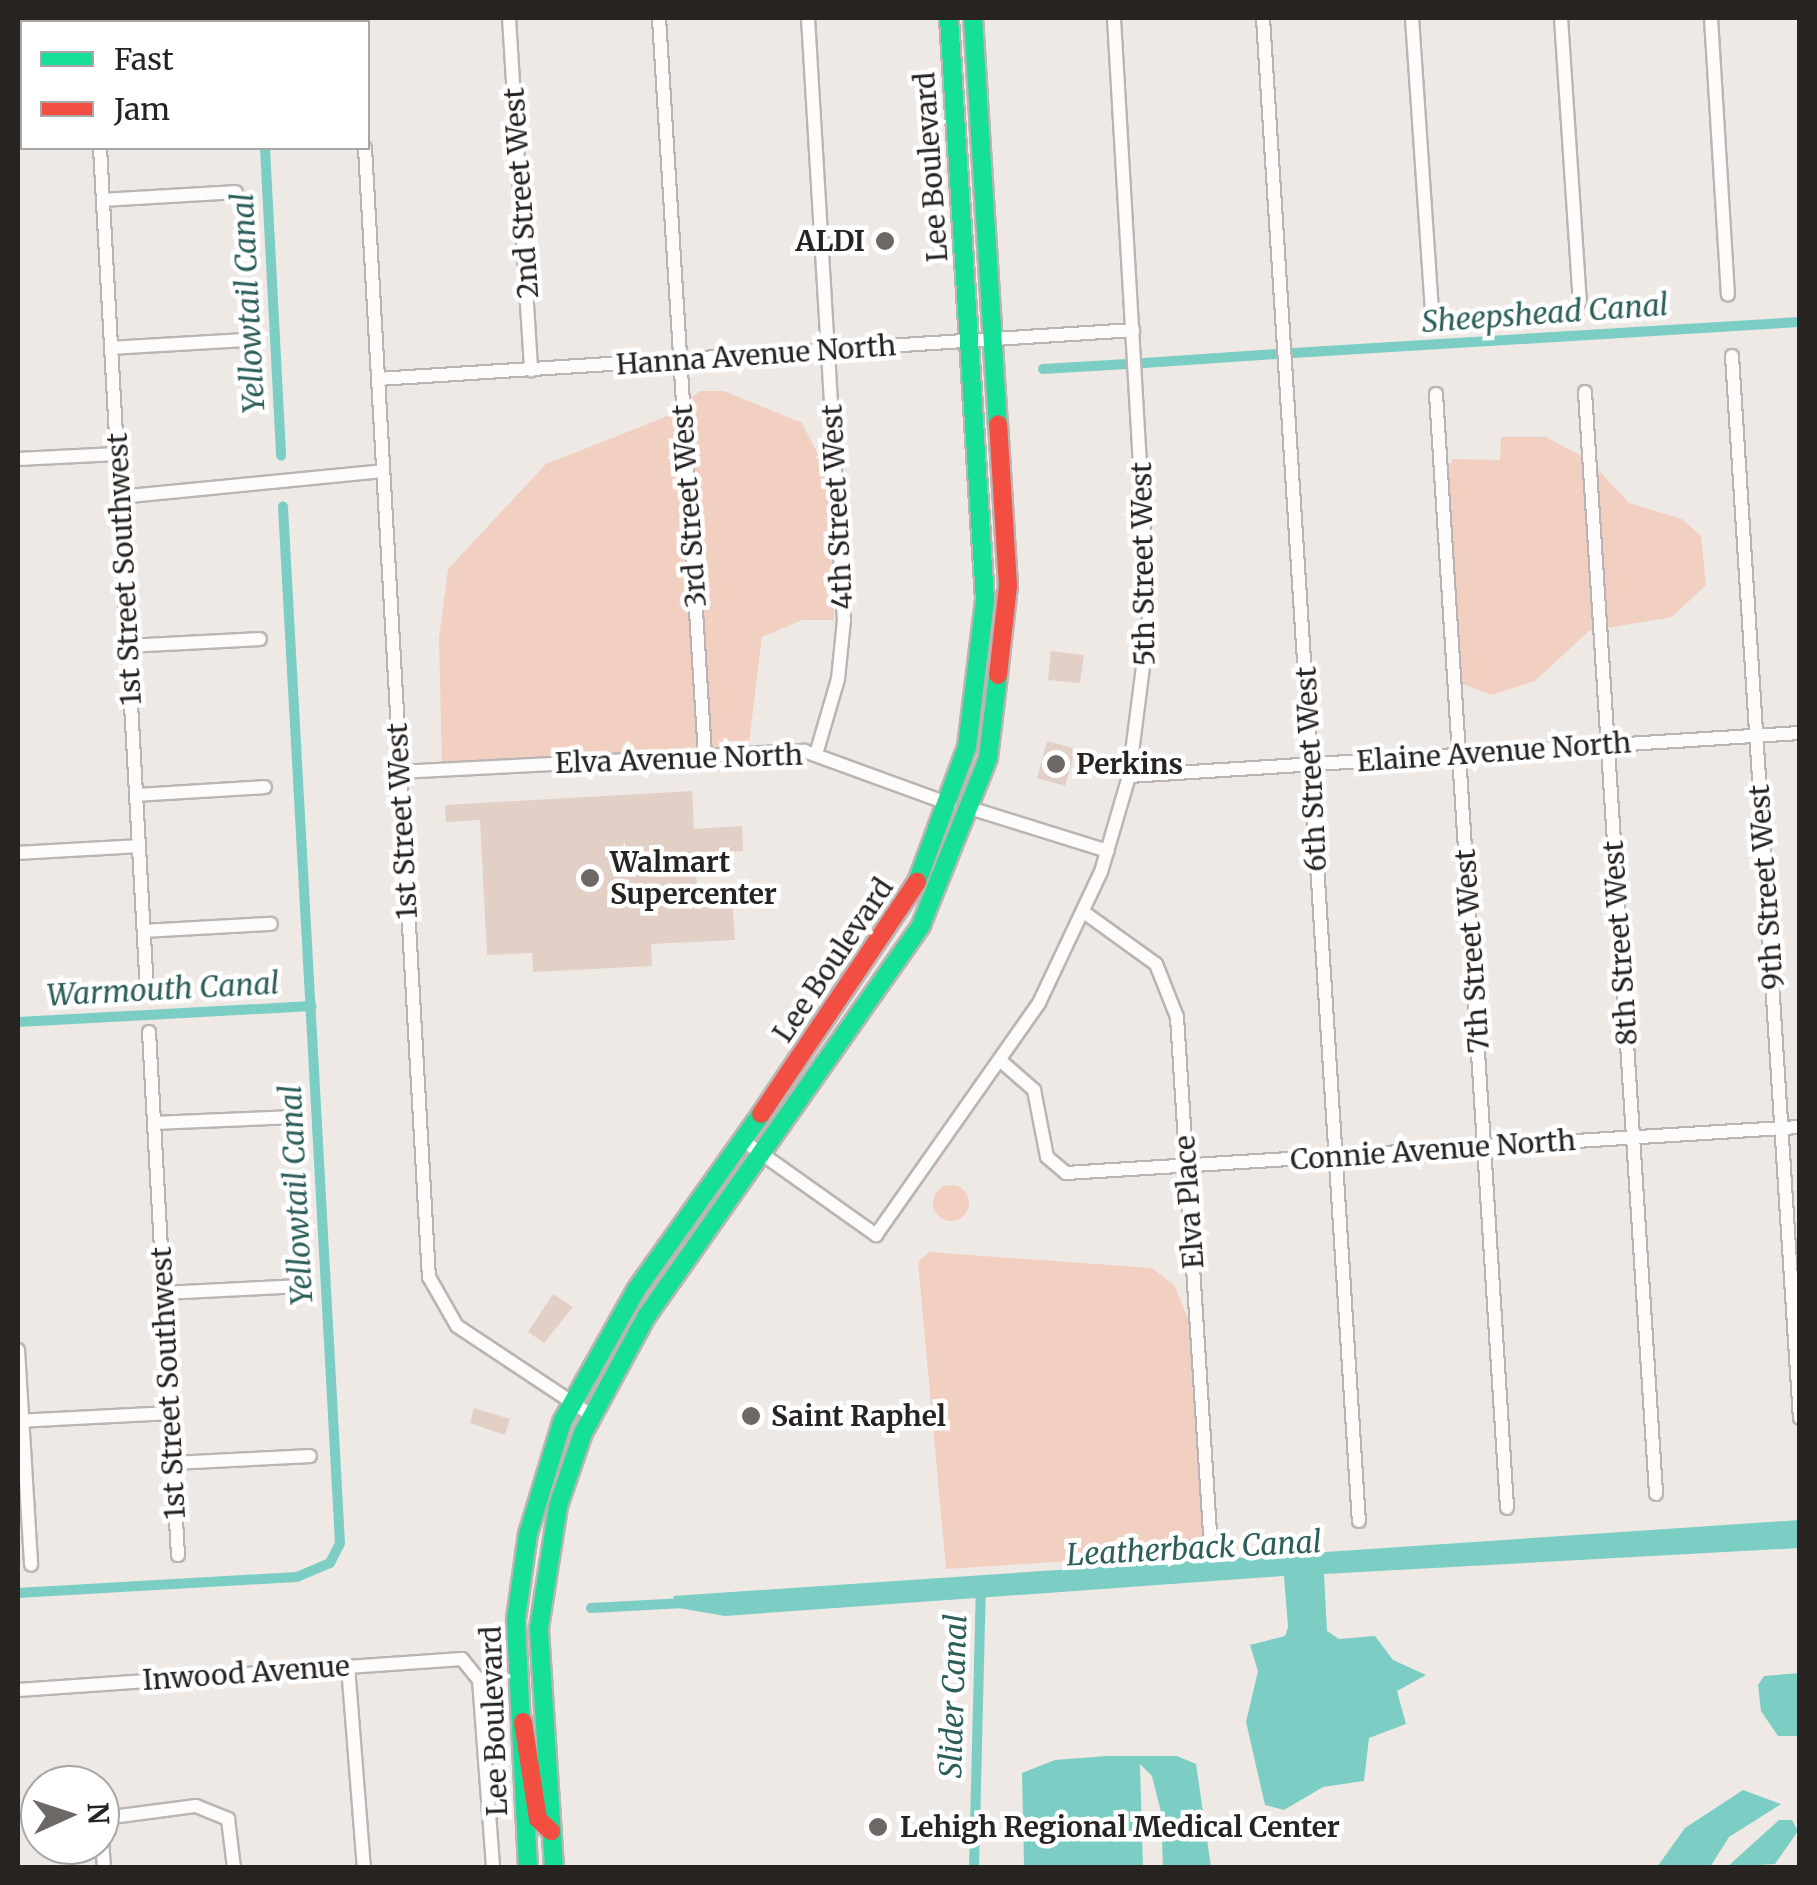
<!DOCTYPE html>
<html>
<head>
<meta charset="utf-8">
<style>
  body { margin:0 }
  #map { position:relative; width:1817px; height:1885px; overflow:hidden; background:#efe9e6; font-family:Merriweather,serif }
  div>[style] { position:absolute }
  .green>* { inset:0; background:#f1d0c1 }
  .round { border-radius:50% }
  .water>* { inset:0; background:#7ccec4 }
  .canal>* { height:10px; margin:-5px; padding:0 5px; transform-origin:5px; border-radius:5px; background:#7ccec4 }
  .building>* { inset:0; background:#e2d0c7 }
  .roads { filter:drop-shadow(2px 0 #bab5b3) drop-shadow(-2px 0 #bab5b3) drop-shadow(0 2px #bab5b3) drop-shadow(0 -2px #bab5b3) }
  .street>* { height:12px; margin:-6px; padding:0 6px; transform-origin:6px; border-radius:6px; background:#fdfcfb }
  .fast>* { height:18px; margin:-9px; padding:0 9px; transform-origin:9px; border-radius:9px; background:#16e098 }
  .jam>* { height:18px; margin:-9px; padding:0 9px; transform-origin:9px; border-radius:9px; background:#f24e42 }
  .dots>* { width:28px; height:28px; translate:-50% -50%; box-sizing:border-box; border:5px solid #fff; border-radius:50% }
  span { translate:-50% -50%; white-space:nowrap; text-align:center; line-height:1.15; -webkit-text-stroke:9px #fff; paint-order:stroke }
  .street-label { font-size:28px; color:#272321 }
  .poi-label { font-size:28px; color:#272321; font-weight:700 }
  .right { translate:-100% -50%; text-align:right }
  .left { translate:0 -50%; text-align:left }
  .water-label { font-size:30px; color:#2d5f5a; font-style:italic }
  .frame { position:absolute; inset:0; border:20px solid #272321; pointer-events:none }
  .legend { position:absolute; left:20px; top:20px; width:350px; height:130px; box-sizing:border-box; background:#fff; border:2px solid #a9a7a6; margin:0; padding:12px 18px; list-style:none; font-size:30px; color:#272321 }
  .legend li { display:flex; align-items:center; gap:20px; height:50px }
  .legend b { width:50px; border:2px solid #a9a7a6 }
  .north { position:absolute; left:20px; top:1765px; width:100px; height:100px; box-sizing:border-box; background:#fff; border:2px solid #a9a7a6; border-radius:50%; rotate:87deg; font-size:28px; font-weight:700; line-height:40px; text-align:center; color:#272321 }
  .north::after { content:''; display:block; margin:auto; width:35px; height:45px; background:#6d6866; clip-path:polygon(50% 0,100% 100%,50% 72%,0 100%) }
</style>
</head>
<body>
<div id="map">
  <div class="green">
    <i style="clip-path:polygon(700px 391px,724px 391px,802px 423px,832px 482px,834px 620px,802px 620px,762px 637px,748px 751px,442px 769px,439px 638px,448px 569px,546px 464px,663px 418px)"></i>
    <i style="clip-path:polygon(1501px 437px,1546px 437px,1589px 460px,1629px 503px,1682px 519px,1701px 536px,1706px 585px,1672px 617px,1589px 631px,1535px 681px,1491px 695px,1456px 681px,1441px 482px,1453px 459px,1500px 460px)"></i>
    <i class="round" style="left:933px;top:1185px;width:36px;height:36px"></i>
    <i style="clip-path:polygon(929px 1252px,1152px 1268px,1174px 1285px,1196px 1337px,1208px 1552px,946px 1569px,918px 1262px)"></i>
  </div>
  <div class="water">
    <i style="clip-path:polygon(1799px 1520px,1799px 1548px,1324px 1574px,1327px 1631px,1339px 1639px,1375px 1636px,1393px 1660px,1426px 1675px,1397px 1691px,1406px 1724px,1369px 1738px,1364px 1781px,1323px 1787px,1284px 1810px,1265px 1805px,1246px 1722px,1258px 1671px,1250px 1645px,1285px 1636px,1288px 1627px,1284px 1576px,725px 1616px,679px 1608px,673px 1596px)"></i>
    <i style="clip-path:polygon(1799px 1673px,1799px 1736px,1778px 1736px,1761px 1711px,1758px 1685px,1764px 1676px)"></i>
    <i style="clip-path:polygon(1107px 1756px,1177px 1756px,1196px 1764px,1211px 1867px,1163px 1867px,1161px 1812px,1152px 1776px,1140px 1764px,1143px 1867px,1024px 1867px,1022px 1773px,1055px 1760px)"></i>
    <i style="clip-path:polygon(1743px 1790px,1781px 1804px,1729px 1837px,1710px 1867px,1657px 1867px,1685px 1828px)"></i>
    <i style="clip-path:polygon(1779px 1820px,1792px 1820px,1798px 1831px,1775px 1864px,1727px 1867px)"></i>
  </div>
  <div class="canal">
    <i style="left:258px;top:18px;width:4px;rotate:90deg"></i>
    <i style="left:265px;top:148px;width:308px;rotate:87deg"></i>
    <i style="left:1293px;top:353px;width:508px;rotate:-3.5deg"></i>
    <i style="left:1144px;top:363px;width:133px;rotate:-3.9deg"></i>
    <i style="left:1043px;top:369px;width:84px;rotate:-3.4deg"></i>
    <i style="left:18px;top:1022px;width:294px;rotate:-3.1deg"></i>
    <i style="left:18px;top:1593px;width:279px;rotate:-3.3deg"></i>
    <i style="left:297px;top:1577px;width:36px;rotate:-23deg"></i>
    <i style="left:330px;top:1563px;width:22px;rotate:-63deg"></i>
    <i style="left:340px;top:1543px;width:1038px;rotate:-93.15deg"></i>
    <i style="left:591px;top:1608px;width:94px;rotate:-3deg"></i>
    <i style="left:974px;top:1868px;width:282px;rotate:-88.6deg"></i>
  </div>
  <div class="building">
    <i style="clip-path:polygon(1051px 651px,1084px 655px,1080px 683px,1048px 680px)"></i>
    <i style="clip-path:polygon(1047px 741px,1076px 749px,1065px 786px,1037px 778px)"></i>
    <i style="clip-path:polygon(692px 791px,694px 829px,742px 826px,743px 851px,695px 854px,698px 905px,732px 903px,735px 940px,651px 944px,652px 966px,533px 972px,532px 953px,487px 955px,480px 820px,446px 822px,445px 805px)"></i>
    <i style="clip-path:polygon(553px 1294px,573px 1307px,544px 1343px,528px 1332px)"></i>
    <i style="clip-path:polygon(474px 1408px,510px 1419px,505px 1435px,470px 1423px)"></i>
  </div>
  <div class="roads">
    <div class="street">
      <i style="left:92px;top:18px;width:4px;rotate:76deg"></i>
      <i style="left:358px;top:18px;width:4px;rotate:76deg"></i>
      <i style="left:509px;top:18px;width:353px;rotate:86.4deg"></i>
      <i style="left:659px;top:18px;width:738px;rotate:86.43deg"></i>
      <i style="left:808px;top:18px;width:603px;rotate:86.58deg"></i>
      <i style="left:844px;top:620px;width:59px;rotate:95.8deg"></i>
      <i style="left:838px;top:679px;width:78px;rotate:106.3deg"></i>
      <i style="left:1263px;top:18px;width:1506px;rotate:86.35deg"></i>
      <i style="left:1412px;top:18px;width:307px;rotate:86.1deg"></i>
      <i style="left:1561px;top:18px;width:284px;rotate:86.2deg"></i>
      <i style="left:1711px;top:18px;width:277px;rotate:86.5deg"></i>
      <i style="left:18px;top:66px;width:4px"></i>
      <i style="left:100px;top:148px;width:843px;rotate:86.81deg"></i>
      <i style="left:365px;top:148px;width:1131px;rotate:86.76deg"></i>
      <i style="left:429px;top:1277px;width:56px;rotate:60.3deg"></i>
      <i style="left:457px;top:1326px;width:161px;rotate:33.6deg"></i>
      <i style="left:103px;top:200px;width:133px;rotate:-3.4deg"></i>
      <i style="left:111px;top:348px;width:133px;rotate:-3.4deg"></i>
      <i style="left:1732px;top:356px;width:1064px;rotate:86.34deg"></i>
      <i style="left:378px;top:379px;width:757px;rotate:-3.71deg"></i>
      <i style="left:1585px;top:392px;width:1104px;rotate:86.31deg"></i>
      <i style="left:1436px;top:394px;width:1116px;rotate:86.35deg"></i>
      <i style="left:18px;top:459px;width:99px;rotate:-2.9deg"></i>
      <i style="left:119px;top:497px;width:265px;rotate:-5.6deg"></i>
      <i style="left:128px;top:646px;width:132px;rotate:-3deg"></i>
      <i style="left:400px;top:772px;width:405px;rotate:-3deg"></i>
      <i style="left:804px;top:751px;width:155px;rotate:20deg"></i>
      <i style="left:1129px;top:776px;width:672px;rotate:-3.67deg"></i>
      <i style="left:136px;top:795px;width:129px;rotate:-3.5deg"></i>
      <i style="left:973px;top:809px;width:141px;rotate:17.3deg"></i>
      <i style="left:18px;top:853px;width:121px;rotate:-3.3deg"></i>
      <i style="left:1085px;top:913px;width:87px;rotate:35.7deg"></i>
      <i style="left:1156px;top:964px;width:57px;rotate:68.4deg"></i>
      <i style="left:1177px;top:1017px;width:517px;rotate:86.34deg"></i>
      <i style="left:144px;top:931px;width:127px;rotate:-3.2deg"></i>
      <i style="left:149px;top:1032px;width:524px;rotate:86.83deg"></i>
      <i style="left:1002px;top:1062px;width:43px;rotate:41.2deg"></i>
      <i style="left:1034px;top:1090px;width:68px;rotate:79deg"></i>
      <i style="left:1047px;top:1157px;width:25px;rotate:40deg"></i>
      <i style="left:1066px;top:1173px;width:735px;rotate:-3.59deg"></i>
      <i style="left:154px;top:1123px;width:140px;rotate:-2.5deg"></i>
      <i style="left:741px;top:1139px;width:166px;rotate:35.4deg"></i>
      <i style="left:876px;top:1235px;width:284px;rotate:-54.9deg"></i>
      <i style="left:1039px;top:1003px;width:145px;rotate:-64.7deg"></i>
      <i style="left:1101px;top:872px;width:100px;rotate:-73.7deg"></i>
      <i style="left:1129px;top:776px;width:157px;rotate:-82.7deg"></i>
      <i style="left:1149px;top:620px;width:603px;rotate:-93.33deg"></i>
      <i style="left:164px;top:1293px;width:137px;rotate:-2.9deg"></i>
      <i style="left:18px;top:1350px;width:215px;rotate:86.5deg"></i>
      <i style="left:18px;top:1421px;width:152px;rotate:-3deg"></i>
      <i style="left:174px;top:1463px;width:136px;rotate:-2.9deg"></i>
      <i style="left:348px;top:1666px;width:203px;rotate:85.5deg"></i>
      <i style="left:18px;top:1690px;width:445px;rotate:-4deg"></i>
      <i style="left:462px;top:1659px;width:27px;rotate:51deg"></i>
      <i style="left:479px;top:1680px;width:189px;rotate:85.7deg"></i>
      <i style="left:104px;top:1868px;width:27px;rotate:-94deg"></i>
      <i style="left:102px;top:1841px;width:26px;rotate:-67deg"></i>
      <i style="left:112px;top:1817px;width:85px;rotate:-7.5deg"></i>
      <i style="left:196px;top:1806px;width:35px;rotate:22deg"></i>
      <i style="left:228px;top:1819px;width:49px;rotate:83deg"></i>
    </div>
    <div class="fast">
      <i style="left:973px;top:18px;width:407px;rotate:86.5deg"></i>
      <i style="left:917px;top:882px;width:144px;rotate:-69.7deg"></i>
      <i style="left:967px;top:747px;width:148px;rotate:-83deg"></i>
      <i style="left:985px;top:600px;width:583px;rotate:-93.54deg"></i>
      <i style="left:528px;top:1868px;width:249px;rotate:-92.8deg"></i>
      <i style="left:516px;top:1619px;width:86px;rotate:-82deg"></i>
      <i style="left:528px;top:1534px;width:117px;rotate:-73.1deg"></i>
      <i style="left:562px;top:1422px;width:151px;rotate:-60.7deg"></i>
      <i style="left:636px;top:1290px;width:216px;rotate:-54.6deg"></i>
      <i style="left:554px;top:1868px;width:240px;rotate:-93.6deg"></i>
      <i style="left:539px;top:1628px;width:123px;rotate:-81.1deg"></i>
      <i style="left:558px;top:1506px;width:77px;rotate:-71.1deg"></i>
      <i style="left:583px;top:1433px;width:132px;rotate:-61.5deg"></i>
      <i style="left:646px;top:1317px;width:479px;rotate:-54.9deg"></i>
      <i style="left:921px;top:925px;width:180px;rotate:-68.1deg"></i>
      <i style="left:988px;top:758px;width:84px;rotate:-83.1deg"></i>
    </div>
    <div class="jam">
      <i style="left:998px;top:675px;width:90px;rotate:-83.6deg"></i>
      <i style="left:1008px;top:586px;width:162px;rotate:-93.5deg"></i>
      <i style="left:761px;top:1114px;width:280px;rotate:-56.1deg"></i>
      <i style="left:523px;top:1722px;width:98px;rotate:81.2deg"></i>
      <i style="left:538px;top:1819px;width:18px;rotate:43deg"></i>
    </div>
  </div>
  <div class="dots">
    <i style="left:885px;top:241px;background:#6d6866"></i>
    <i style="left:1056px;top:764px;background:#6d6866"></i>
    <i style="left:590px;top:878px;background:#6d6866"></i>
    <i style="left:751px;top:1416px;background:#6d6866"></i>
    <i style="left:878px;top:1827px;background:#6d6866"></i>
  </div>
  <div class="street-label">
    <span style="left:931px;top:167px;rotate:-94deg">Lee Boulevard</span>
    <span style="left:521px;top:193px;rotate:-94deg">2nd Street West</span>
    <span style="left:756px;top:355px;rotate:-4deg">Hanna Avenue North</span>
    <span style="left:689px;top:506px;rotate:-94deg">3rd Street West</span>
    <span style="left:837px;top:507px;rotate:-93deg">4th Street West</span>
    <span style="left:1143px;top:564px;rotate:-91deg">5th Street West</span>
    <span style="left:124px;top:569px;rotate:-93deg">1st Street Southwest</span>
    <span style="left:1494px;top:752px;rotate:-4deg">Elaine Avenue North</span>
    <span style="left:679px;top:759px;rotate:-2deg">Elva Avenue North</span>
    <span style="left:1311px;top:769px;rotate:-93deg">6th Street West</span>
    <span style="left:402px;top:821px;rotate:-93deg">1st Street West</span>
    <span style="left:1766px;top:887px;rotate:-94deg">9th Street West</span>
    <span style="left:1620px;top:943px;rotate:-94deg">8th Street West</span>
    <span style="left:1472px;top:951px;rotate:-94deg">7th Street West</span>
    <span style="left:833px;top:960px;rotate:-56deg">Lee Boulevard</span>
    <span style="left:1433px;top:1150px;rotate:-4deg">Connie Avenue North</span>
    <span style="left:1189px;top:1202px;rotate:-94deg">Elva Place</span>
    <span style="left:168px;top:1383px;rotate:-93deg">1st Street Southwest</span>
    <span style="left:246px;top:1673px;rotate:-4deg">Inwood Avenue</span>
    <span style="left:494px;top:1721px;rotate:-92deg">Lee Boulevard</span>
  </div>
  <div class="poi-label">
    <span class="right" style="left:865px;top:241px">ALDI</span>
    <span class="left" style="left:1076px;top:764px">Perkins</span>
    <span class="left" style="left:610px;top:878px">Walmart<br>Supercenter</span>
    <span class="left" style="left:771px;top:1416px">Saint Raphel</span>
    <span class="left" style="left:900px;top:1827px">Lehigh Regional Medical Center</span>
  </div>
  <div class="water-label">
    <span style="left:248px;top:303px;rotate:-93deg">Yellowtail Canal</span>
    <span style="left:1545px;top:313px;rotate:-4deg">Sheepshead Canal</span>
    <span style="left:163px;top:989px;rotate:-3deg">Warmouth Canal</span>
    <span style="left:296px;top:1195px;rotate:-93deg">Yellowtail Canal</span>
    <span style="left:1194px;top:1548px;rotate:-3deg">Leatherback Canal</span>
    <span style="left:953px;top:1696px;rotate:-88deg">Slider Canal</span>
  </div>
  <div class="frame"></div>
  <ul class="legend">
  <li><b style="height:12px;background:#16e098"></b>Fast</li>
  <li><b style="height:12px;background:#f24e42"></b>Jam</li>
  </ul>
  <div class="north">N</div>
</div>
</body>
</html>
